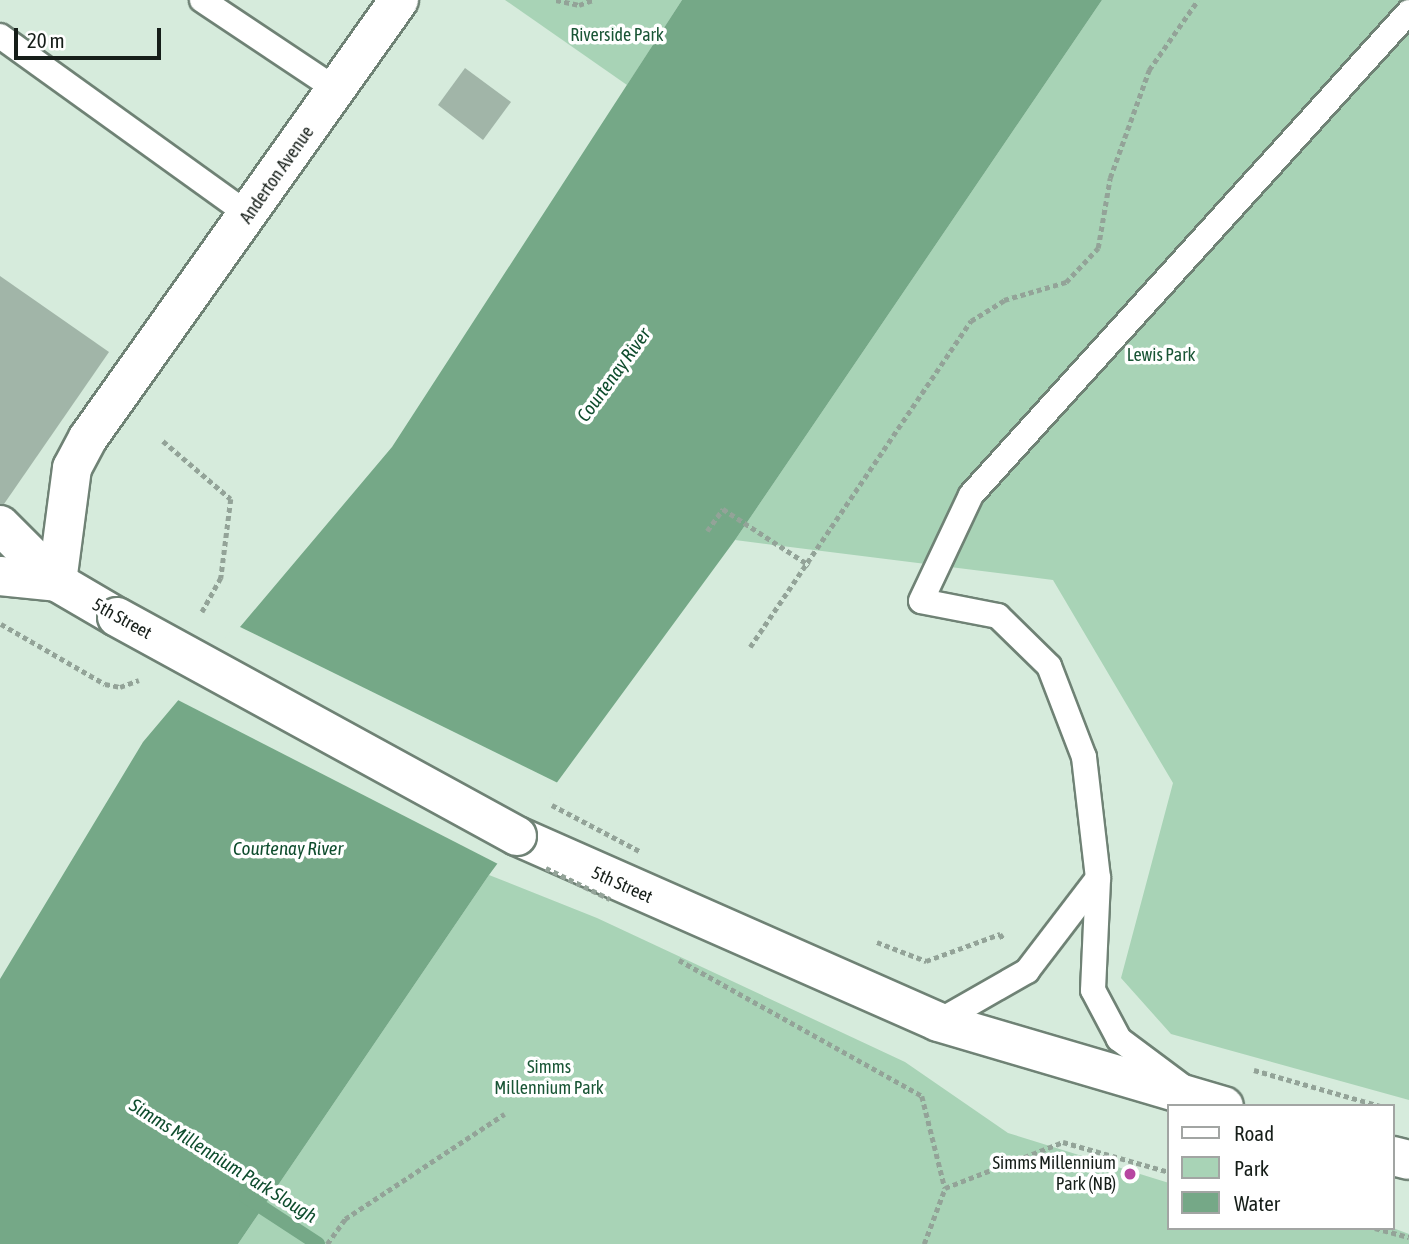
<!DOCTYPE html>
<html>
<head>
<meta charset="utf-8">
<style>
  body { margin:0 }
  #map { position:relative; width:1409px; height:1244px; overflow:hidden; background:#d6ebdc; font-family:"Asap Condensed",sans-serif }
  div>[style] { position:absolute }
  .green>* { inset:0; background:#a8d3b6 }
  .water>* { inset:0; background:#75a887 }
  .pier>* { inset:0; background:#d6ebdc }
  .stream>* { height:14px; margin:-7px; padding:0 7px; transform-origin:7px; border-radius:7px; background:#75a887 }
  .building>* { inset:0; background:#a1b5a8 }
  .path>* { height:4.5px; margin-top:-2.25px; transform-origin:0; background:repeating-linear-gradient(90deg,#93a398 0 5px,transparent 0 8.5px) }
  .roads { filter:drop-shadow(2px 0 #6f8275) drop-shadow(-2px 0 #6f8275) drop-shadow(0 2px #6f8275) drop-shadow(0 -2px #6f8275) }
  .lane>* { height:24px; margin:-12px; padding:0 12px; transform-origin:12px; border-radius:12px; background:#fff }
  .secondary>* { height:38px; margin:-19px; padding:0 19px; transform-origin:19px; border-radius:19px; background:#fff }
  .path-bridge>* { height:4.5px; margin-top:-2.25px; transform-origin:0; background:repeating-linear-gradient(90deg,#93a398 0 5px,transparent 0 8.5px) }
  .bridges { filter:drop-shadow(2px 0 #6f8275) drop-shadow(-2px 0 #6f8275) drop-shadow(0 2px #6f8275) drop-shadow(0 -2px #6f8275) }
  .secondary-bridge>* { height:38px; margin:-19px; padding:0 19px; transform-origin:19px; border-radius:19px; background:#fff }
  .dots>* { width:19px; height:19px; translate:-50% -50%; box-sizing:border-box; border:4px solid #fff; border-radius:50% }
  span { translate:-50% -50%; white-space:nowrap; text-align:center; line-height:1.15; -webkit-text-stroke:7px #fff; paint-order:stroke }
  .park-label { font-size:18px; color:#195535 }
  .street-label { font-size:18px; color:#161e19 }
  .poi-label { font-size:18px; color:#161e19 }
  .right { translate:-100% -50%; text-align:right }
  .water-label { font-size:19px; color:#0f4d2e; font-style:italic }
  .legend { position:absolute; left:1167px; top:1104px; width:228px; height:126px; box-sizing:border-box; background:#fff; border:2px solid #a2a5a3; margin:0; padding:9px 12px; list-style:none; font-size:21px; color:#161e19 }
  .legend li { display:flex; align-items:center; gap:14px; height:35px }
  .legend b { width:35px; border:2px solid #a2a5a3 }
  .scale { position:absolute; left:14px; top:28px; width:147px; height:32px; box-sizing:border-box; border:4px solid #161e19; border-top:0; padding-left:9px; font-size:21px; line-height:24px; white-space:nowrap; color:#161e19; -webkit-text-stroke:5px #fff; paint-order:stroke }
</style>
</head>
<body>
<div id="map">
  <div class="green">
    <i style="clip-path:polygon(505px 0,682px 0,627px 85px)"></i>
    <i style="clip-path:polygon(1102px 0,1409px 0,1409px 1100px,1171px 1034px,1121px 978px,1173px 783px,1053px 580px,735px 540px)"></i>
    <i style="clip-path:polygon(489px 875px,597px 918px,905px 1062px,1008px 1133px,1169px 1183px,1169px 1228px,1393px 1228px,1409px 1234px,1409px 1244px,238px 1244px)"></i>
  </div>
  <div class="water">
    <i style="clip-path:polygon(682px 0,1102px 0,735px 540px,489px 875px,238px 1244px,0 1244px,0 979px,143px 742px,392px 447px)"></i>
  </div>
  <div class="pier">
    <i style="clip-path:polygon(236px 625px,560px 784px,500px 865px,174px 698px)"></i>
  </div>
  <div class="stream">
    <i style="left:246px;top:1197px;width:86px;rotate:33.1deg"></i>
  </div>
  <div class="building">
    <i style="clip-path:polygon(465px 68px,511px 102px,483px 140px,438px 105px)"></i>
    <i style="clip-path:polygon(0 276px,109px 352px,4px 504px,0 504px)"></i>
  </div>
  <div class="path">
    <i style="left:556px;top:0;width:24px;rotate:12deg"></i>
    <i style="left:579px;top:5px;width:15px;rotate:-20deg"></i>
    <i style="left:163px;top:441px;width:89px;rotate:40.5deg"></i>
    <i style="left:231px;top:499px;width:80px;rotate:97.2deg"></i>
    <i style="left:221px;top:578px;width:39px;rotate:119deg"></i>
    <i style="left:707px;top:531px;width:27px;rotate:-54deg"></i>
    <i style="left:723px;top:509px;width:103px;rotate:33.1deg"></i>
    <i style="left:1px;top:624px;width:120px;rotate:30deg"></i>
    <i style="left:105px;top:684px;width:15px;rotate:11deg"></i>
    <i style="left:120px;top:687px;width:20px;rotate:-20deg"></i>
    <i style="left:750px;top:647px;width:394px;rotate:-55.9deg"></i>
    <i style="left:971px;top:321px;width:39px;rotate:-32deg"></i>
    <i style="left:1004px;top:300px;width:65px;rotate:-16.2deg"></i>
    <i style="left:1066px;top:282px;width:47px;rotate:-46.7deg"></i>
    <i style="left:1098px;top:248px;width:71px;rotate:-80.3deg"></i>
    <i style="left:1110px;top:178px;width:115px;rotate:-70.1deg"></i>
    <i style="left:1149px;top:70px;width:85px;rotate:-55deg"></i>
    <i style="left:877px;top:942px;width:53px;rotate:21.2deg"></i>
    <i style="left:926px;top:961px;width:79px;rotate:-20deg"></i>
    <i style="left:1000px;top:934px;width:7px;rotate:56deg"></i>
    <i style="left:679px;top:960px;width:278px;rotate:29.2deg"></i>
    <i style="left:922px;top:1096px;width:95px;rotate:76deg"></i>
    <i style="left:1254px;top:1070px;width:131px;rotate:15.9deg"></i>
    <i style="left:1375px;top:1228px;width:35px;rotate:15deg"></i>
    <i style="left:327px;top:1244px;width:31px;rotate:-54deg"></i>
    <i style="left:345px;top:1219px;width:191px;rotate:-33.4deg"></i>
    <i style="left:924px;top:1244px;width:60px;rotate:-69.4deg"></i>
    <i style="left:945px;top:1188px;width:127px;rotate:-21.3deg"></i>
    <i style="left:1063px;top:1142px;width:110px;rotate:15.8deg"></i>
  </div>
  <div class="roads">
    <div class="lane">
      <i style="left:202px;top:0;width:162px;rotate:33.7deg"></i>
      <i style="left:0;top:36px;width:307px;rotate:35.7deg"></i>
      <i style="left:938px;top:1022px;width:103px;rotate:-29.8deg"></i>
      <i style="left:1027px;top:971px;width:117px;rotate:-52.6deg"></i>
      <i style="left:1182px;top:1086px;width:79px;rotate:-143.3deg"></i>
      <i style="left:1119px;top:1039px;width:55px;rotate:-118deg"></i>
      <i style="left:1093px;top:990px;width:112px;rotate:-87.4deg"></i>
      <i style="left:1098px;top:878px;width:122px;rotate:-96.6deg"></i>
      <i style="left:1084px;top:757px;width:97px;rotate:-111deg"></i>
      <i style="left:1049px;top:666px;width:71px;rotate:-135.6deg"></i>
      <i style="left:998px;top:616px;width:78px;rotate:-169deg"></i>
      <i style="left:921px;top:601px;width:117px;rotate:-64.7deg"></i>
      <i style="left:971px;top:495px;width:652px;rotate:-47.8deg"></i>
    </div>
    <div class="secondary">
      <i style="left:0;top:525px;width:81px;rotate:45deg"></i>
      <i style="left:57px;top:582px;width:69px;rotate:30.3deg"></i>
      <i style="left:0;top:576px;width:57px;rotate:6deg"></i>
      <i style="left:57px;top:582px;width:115px;rotate:-82.5deg"></i>
      <i style="left:72px;top:468px;width:34px;rotate:-62deg"></i>
      <i style="left:88px;top:438px;width:537px;rotate:-54.62deg"></i>
      <i style="left:517px;top:836px;width:460px;rotate:23.8deg"></i>
      <i style="left:938px;top:1022px;width:298px;rotate:16.4deg"></i>
      <i style="left:1393px;top:1156px;width:16px;rotate:14deg"></i>
    </div>
  </div>
  <div class="path-bridge">
    <i style="left:552px;top:805px;width:101px;rotate:27.8deg"></i>
    <i style="left:546px;top:868px;width:71px;rotate:25.8deg"></i>
  </div>
  <div class="bridges">
    <div class="secondary-bridge">
      <i style="left:117px;top:617px;width:456px;rotate:28.7deg"></i>
    </div>
  </div>
  <div class="dots">
    <i style="left:1130px;top:1174px;background:#b746a1"></i>
  </div>
  <div class="park-label">
    <span style="left:617px;top:35px">Riverside Park</span>
    <span style="left:1161px;top:355px">Lewis Park</span>
    <span style="left:549px;top:1078px">Simms<br>Millennium Park</span>
  </div>
  <div class="street-label">
    <span style="left:277px;top:175px;rotate:-55deg">Anderton Avenue</span>
    <span style="left:122px;top:619px;rotate:29deg">5th Street</span>
    <span style="left:622px;top:885px;rotate:24deg">5th Street</span>
  </div>
  <div class="poi-label">
    <span class="right" style="left:1116px;top:1174px">Simms Millennium<br>Park (NB)</span>
  </div>
  <div class="water-label">
    <span style="left:614px;top:375px;rotate:-54deg">Courtenay River</span>
    <span style="left:288px;top:849px">Courtenay River</span>
    <span style="left:223px;top:1161px;rotate:32deg">Simms Millennium Park Slough</span>
  </div>
  <ul class="legend">
  <li><b style="height:9px;background:#fff"></b>Road</li>
  <li><b style="height:19px;background:#a8d3b6"></b>Park</li>
  <li><b style="height:19px;background:#75a887"></b>Water</li>
  </ul>
  <div class="scale">20 m</div>
</div>
</body>
</html>
